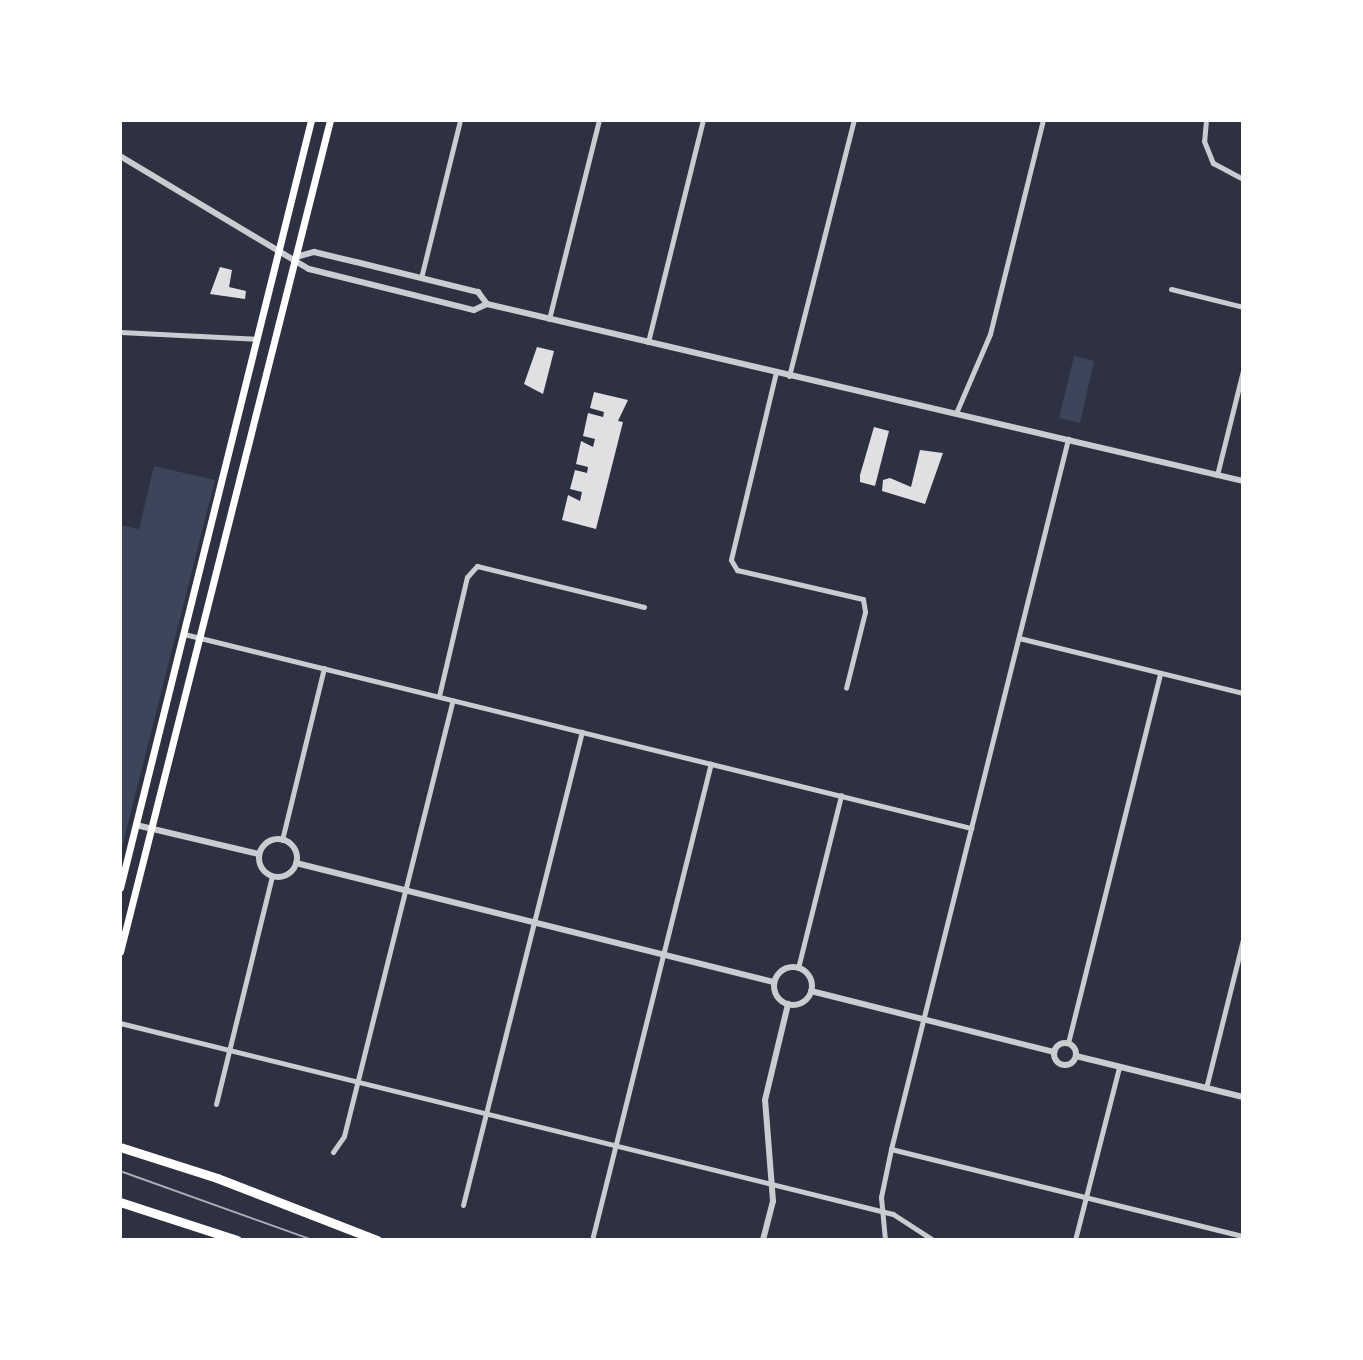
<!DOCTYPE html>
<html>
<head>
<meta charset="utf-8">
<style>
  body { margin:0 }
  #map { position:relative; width:1363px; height:1360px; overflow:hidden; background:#2d3142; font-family:Arial,sans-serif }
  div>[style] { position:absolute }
  .green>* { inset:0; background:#3c4559 }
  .building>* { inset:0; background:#e0e0e3 }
  .minor>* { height:5px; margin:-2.5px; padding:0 2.5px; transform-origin:2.5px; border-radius:2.5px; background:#caccd0 }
  .tertiary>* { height:6px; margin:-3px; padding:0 3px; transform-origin:3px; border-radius:3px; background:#caccd0 }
  .tertiary>.ring { margin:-3px; padding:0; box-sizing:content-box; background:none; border:6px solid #caccd0; border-radius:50% }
  .primary>* { height:7px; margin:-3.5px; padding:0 3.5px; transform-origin:3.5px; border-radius:3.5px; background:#fff }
  .motorway>* { height:9px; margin:-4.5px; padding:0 4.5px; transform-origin:4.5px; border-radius:4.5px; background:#fff }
  .tram>* { height:2px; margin:-1px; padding:0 1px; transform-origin:1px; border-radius:1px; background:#abadb3 }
  span { translate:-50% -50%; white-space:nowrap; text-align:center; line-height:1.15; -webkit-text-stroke:7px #fff; paint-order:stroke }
  .frame { position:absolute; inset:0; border:122px solid #fff; pointer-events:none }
</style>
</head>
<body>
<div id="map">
  <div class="green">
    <i style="clip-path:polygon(1074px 356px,1094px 361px,1080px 423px,1059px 418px)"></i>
    <i style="clip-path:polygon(154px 466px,215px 480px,120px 855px,120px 525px,139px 529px)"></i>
  </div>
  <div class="building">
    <i style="clip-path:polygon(220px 267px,232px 270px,229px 287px,246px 291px,245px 299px,210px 294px)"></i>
    <i style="clip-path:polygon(537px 347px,554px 351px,543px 394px,524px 384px)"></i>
    <i style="clip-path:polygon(594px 392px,628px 400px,618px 421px,623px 422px,596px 529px,562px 520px,568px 495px,580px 501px,582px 492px,570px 489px,575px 470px,587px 473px,588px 467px,576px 464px,581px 441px,593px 447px,595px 439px,583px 436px,588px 413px,603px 417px,604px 412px,590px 408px)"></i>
    <i style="clip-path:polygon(874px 427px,889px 431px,875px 486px,860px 482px,860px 475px)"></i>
    <i style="clip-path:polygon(920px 450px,943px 453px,925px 504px,882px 491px,883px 480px,890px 478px,911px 487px)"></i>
  </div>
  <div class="minor">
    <i style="left:1206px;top:120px;width:21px;rotate:95deg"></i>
    <i style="left:1204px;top:141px;width:24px;rotate:68deg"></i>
    <i style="left:1213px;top:163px;width:34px;rotate:28deg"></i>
    <i style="left:421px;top:278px;width:163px;rotate:-76.1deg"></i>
    <i style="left:1171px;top:289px;width:74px;rotate:14deg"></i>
    <i style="left:549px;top:319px;width:205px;rotate:-75.9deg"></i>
    <i style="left:120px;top:332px;width:136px;rotate:2.9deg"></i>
    <i style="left:648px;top:342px;width:229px;rotate:-76.1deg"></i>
    <i style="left:776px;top:372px;width:193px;rotate:103.5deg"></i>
    <i style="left:731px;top:560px;width:12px;rotate:59deg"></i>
    <i style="left:737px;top:570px;width:129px;rotate:13deg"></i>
    <i style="left:863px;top:599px;width:13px;rotate:81deg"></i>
    <i style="left:865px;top:612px;width:78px;rotate:104deg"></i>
    <i style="left:789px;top:376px;width:264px;rotate:-75.8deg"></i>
    <i style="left:956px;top:413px;width:86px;rotate:-66.7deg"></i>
    <i style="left:990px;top:334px;width:220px;rotate:-76.1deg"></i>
    <i style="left:1217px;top:475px;width:107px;rotate:-76deg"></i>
    <i style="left:184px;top:634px;width:811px;rotate:13.85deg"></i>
    <i style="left:1019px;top:638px;width:231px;rotate:13.8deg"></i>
    <i style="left:439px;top:696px;width:122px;rotate:-76.8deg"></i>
    <i style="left:467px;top:577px;width:15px;rotate:-48deg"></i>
    <i style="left:477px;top:566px;width:172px;rotate:13.8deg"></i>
    <i style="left:282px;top:840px;width:177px;rotate:-76.3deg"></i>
    <i style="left:798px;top:968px;width:178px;rotate:-76deg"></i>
    <i style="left:120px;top:1023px;width:796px;rotate:13.88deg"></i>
    <i style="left:893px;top:1214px;width:48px;rotate:33deg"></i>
    <i style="left:1068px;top:1043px;width:381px;rotate:-76deg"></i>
    <i style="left:1206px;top:1088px;width:153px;rotate:-76deg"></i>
    <i style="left:216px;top:1104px;width:235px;rotate:-76.2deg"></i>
    <i style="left:891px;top:1149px;width:363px;rotate:13.9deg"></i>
    <i style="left:333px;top:1152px;width:19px;rotate:-55deg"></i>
    <i style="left:344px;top:1136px;width:449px;rotate:-76deg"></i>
    <i style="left:463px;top:1205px;width:488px;rotate:-75.9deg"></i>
    <i style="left:592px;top:1240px;width:491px;rotate:-76deg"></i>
    <i style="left:885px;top:1240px;width:43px;rotate:-95.3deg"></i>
    <i style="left:881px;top:1197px;width:49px;rotate:-78.2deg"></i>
    <i style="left:891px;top:1149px;width:732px;rotate:-76deg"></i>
    <i style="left:1075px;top:1240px;width:179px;rotate:-75.7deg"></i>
  </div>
  <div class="tertiary">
    <i style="left:120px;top:156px;width:220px;rotate:30.9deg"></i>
    <i style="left:309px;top:269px;width:170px;rotate:14deg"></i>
    <i style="left:474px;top:310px;width:14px;rotate:-25deg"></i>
    <i style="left:296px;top:257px;width:19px;rotate:-16deg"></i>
    <i style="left:314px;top:252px;width:43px;rotate:13.4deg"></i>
    <i style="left:356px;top:262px;width:126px;rotate:13.8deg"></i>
    <i style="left:478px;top:292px;width:15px;rotate:53deg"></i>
    <i style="left:487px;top:304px;width:776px;rotate:13.18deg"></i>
    <i style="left:136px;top:825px;width:126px;rotate:13.3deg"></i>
    <i class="ring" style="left:259px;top:839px;width:32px;height:32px"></i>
    <i style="left:296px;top:863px;width:493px;rotate:14deg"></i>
    <i class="ring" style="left:774px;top:967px;width:32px;height:32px"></i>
    <i style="left:811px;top:991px;width:251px;rotate:14.1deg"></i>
    <i class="ring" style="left:1054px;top:1043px;width:16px;height:16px"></i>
    <i style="left:1076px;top:1056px;width:172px;rotate:13.8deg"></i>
    <i style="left:763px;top:1240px;width:40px;rotate:-75.6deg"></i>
    <i style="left:773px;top:1201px;width:101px;rotate:-94.5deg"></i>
    <i style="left:765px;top:1100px;width:99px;rotate:-76.5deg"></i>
  </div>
  <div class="primary">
    <i style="left:120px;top:888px;width:791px;rotate:-76.03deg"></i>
    <i style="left:120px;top:952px;width:858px;rotate:-75.83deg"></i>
  </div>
  <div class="motorway">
    <i style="left:120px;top:1147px;width:102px;rotate:17.7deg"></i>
    <i style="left:217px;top:1178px;width:172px;rotate:21.2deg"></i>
    <i style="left:120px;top:1202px;width:123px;rotate:18deg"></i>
  </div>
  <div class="tram">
    <i style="left:120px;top:1171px;width:205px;rotate:19.7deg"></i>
  </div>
  <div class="frame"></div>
</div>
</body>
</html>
